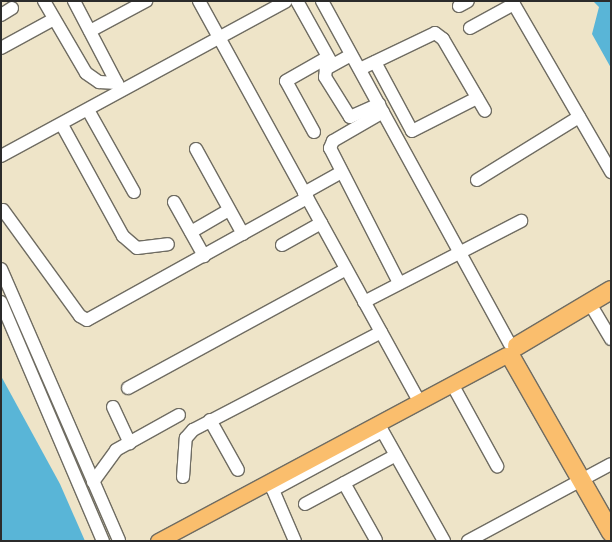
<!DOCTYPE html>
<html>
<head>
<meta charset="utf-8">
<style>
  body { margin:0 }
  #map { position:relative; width:612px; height:542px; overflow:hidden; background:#eee4c8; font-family:Mynerve,sans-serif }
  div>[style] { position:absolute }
  .water>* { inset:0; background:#59b5d7 }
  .roads { filter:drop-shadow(1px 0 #6f6c62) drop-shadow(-1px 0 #6f6c62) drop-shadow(0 1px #6f6c62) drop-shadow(0 -1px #6f6c62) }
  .minor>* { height:12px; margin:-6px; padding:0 6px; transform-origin:6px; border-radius:6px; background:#fff }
  .major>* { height:15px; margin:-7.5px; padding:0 7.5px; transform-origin:7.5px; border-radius:7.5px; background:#fabe6d }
  .highway>* { height:18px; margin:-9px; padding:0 9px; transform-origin:9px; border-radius:9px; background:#fabe6d }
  span { translate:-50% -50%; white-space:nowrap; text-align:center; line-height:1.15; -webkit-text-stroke:3px #f6f6f2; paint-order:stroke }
  .frame { position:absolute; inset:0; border:2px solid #2b2b2b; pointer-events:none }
</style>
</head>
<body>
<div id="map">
  <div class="water">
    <i style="clip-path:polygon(593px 1px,611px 1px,611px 68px,592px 34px,599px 7px)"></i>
    <i style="clip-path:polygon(1px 376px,60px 484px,85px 541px,1px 541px)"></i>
  </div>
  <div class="roads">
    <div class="minor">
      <i style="left:44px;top:1px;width:83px;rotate:59.7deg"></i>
      <i style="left:86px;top:73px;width:16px;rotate:35deg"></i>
      <i style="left:99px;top:82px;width:18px;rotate:3deg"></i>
      <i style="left:74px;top:1px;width:99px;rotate:62.4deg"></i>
      <i style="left:199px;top:1px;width:457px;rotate:61.2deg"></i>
      <i style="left:297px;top:1px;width:72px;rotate:60.9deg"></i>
      <i style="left:322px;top:1px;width:391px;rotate:61.3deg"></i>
      <i style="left:512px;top:1px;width:198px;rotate:59.9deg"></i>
      <i style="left:459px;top:6px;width:10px;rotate:-29deg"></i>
      <i style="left:1px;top:15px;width:13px;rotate:-32deg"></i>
      <i style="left:470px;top:28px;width:50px;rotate:-28.6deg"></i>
      <i style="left:90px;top:31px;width:64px;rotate:-28.2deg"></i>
      <i style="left:1px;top:48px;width:60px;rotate:-28.7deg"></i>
      <i style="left:351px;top:55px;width:29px;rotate:151deg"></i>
      <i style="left:326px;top:69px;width:8px;rotate:97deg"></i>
      <i style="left:325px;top:77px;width:47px;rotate:58deg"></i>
      <i style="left:350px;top:117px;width:32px;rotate:-24deg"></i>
      <i style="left:375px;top:62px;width:78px;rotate:61.8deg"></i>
      <i style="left:412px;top:131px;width:73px;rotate:-26.9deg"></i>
      <i style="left:360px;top:69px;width:83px;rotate:-25.6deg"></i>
      <i style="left:435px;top:33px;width:10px;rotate:37deg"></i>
      <i style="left:443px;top:39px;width:83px;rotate:59.7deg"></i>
      <i style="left:88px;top:110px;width:94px;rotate:60.7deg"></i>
      <i style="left:383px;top:112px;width:58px;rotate:149.9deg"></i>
      <i style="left:333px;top:141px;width:8px;rotate:113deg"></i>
      <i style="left:330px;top:148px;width:152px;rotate:62.9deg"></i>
      <i style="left:62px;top:125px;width:127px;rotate:61.2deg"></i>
      <i style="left:123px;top:236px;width:18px;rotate:41deg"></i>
      <i style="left:137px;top:248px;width:31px;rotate:-7deg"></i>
      <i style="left:314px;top:132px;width:58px;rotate:-118.8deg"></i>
      <i style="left:286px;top:81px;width:48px;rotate:-29.7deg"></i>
      <i style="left:196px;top:149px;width:97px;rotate:61.1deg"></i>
      <i style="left:1px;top:156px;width:324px;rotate:-28.5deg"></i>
      <i style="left:477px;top:180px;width:120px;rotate:-31.7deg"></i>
      <i style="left:304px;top:193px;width:41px;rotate:-29.1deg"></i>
      <i style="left:174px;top:202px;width:62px;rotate:60.9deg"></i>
      <i style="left:3px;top:210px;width:131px;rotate:54deg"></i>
      <i style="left:80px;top:316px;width:8px;rotate:30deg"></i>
      <i style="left:87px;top:320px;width:252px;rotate:-29deg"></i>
      <i style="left:191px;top:232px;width:44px;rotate:-30.1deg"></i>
      <i style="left:282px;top:245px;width:45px;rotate:-29.4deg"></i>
      <i style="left:1px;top:269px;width:296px;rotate:66.5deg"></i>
      <i style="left:1px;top:302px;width:260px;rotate:66.9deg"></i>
      <i style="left:364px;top:302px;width:177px;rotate:-27.3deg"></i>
      <i style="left:589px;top:302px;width:43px;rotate:59.3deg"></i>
      <i style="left:452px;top:384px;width:94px;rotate:61.2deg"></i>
      <i style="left:128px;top:388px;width:248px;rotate:-28.6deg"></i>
      <i style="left:113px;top:407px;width:40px;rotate:65deg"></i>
      <i style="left:210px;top:420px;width:57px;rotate:60.8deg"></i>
      <i style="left:379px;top:425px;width:133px;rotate:60.7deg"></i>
      <i style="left:183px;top:477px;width:39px;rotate:-86deg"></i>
      <i style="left:186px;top:438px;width:11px;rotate:-49deg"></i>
      <i style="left:193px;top:430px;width:212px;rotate:-27.5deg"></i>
      <i style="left:93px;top:482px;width:39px;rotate:-54deg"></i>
      <i style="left:116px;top:450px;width:72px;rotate:-29.1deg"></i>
      <i style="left:344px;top:483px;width:65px;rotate:60.7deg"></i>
      <i style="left:305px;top:504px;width:103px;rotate:-28.3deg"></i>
      <i style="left:295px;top:541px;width:56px;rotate:-113.3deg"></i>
      <i style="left:273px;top:490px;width:124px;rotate:-28.4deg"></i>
      <i style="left:468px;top:541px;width:162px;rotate:-28.3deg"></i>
    </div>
    <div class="major">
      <i style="left:158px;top:541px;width:395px;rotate:-28.1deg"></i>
    </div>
    <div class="highway">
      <i style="left:517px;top:346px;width:109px;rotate:-30.8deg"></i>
      <i style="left:511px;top:357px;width:202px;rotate:60.3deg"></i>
    </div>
  </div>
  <div class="frame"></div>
</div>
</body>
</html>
